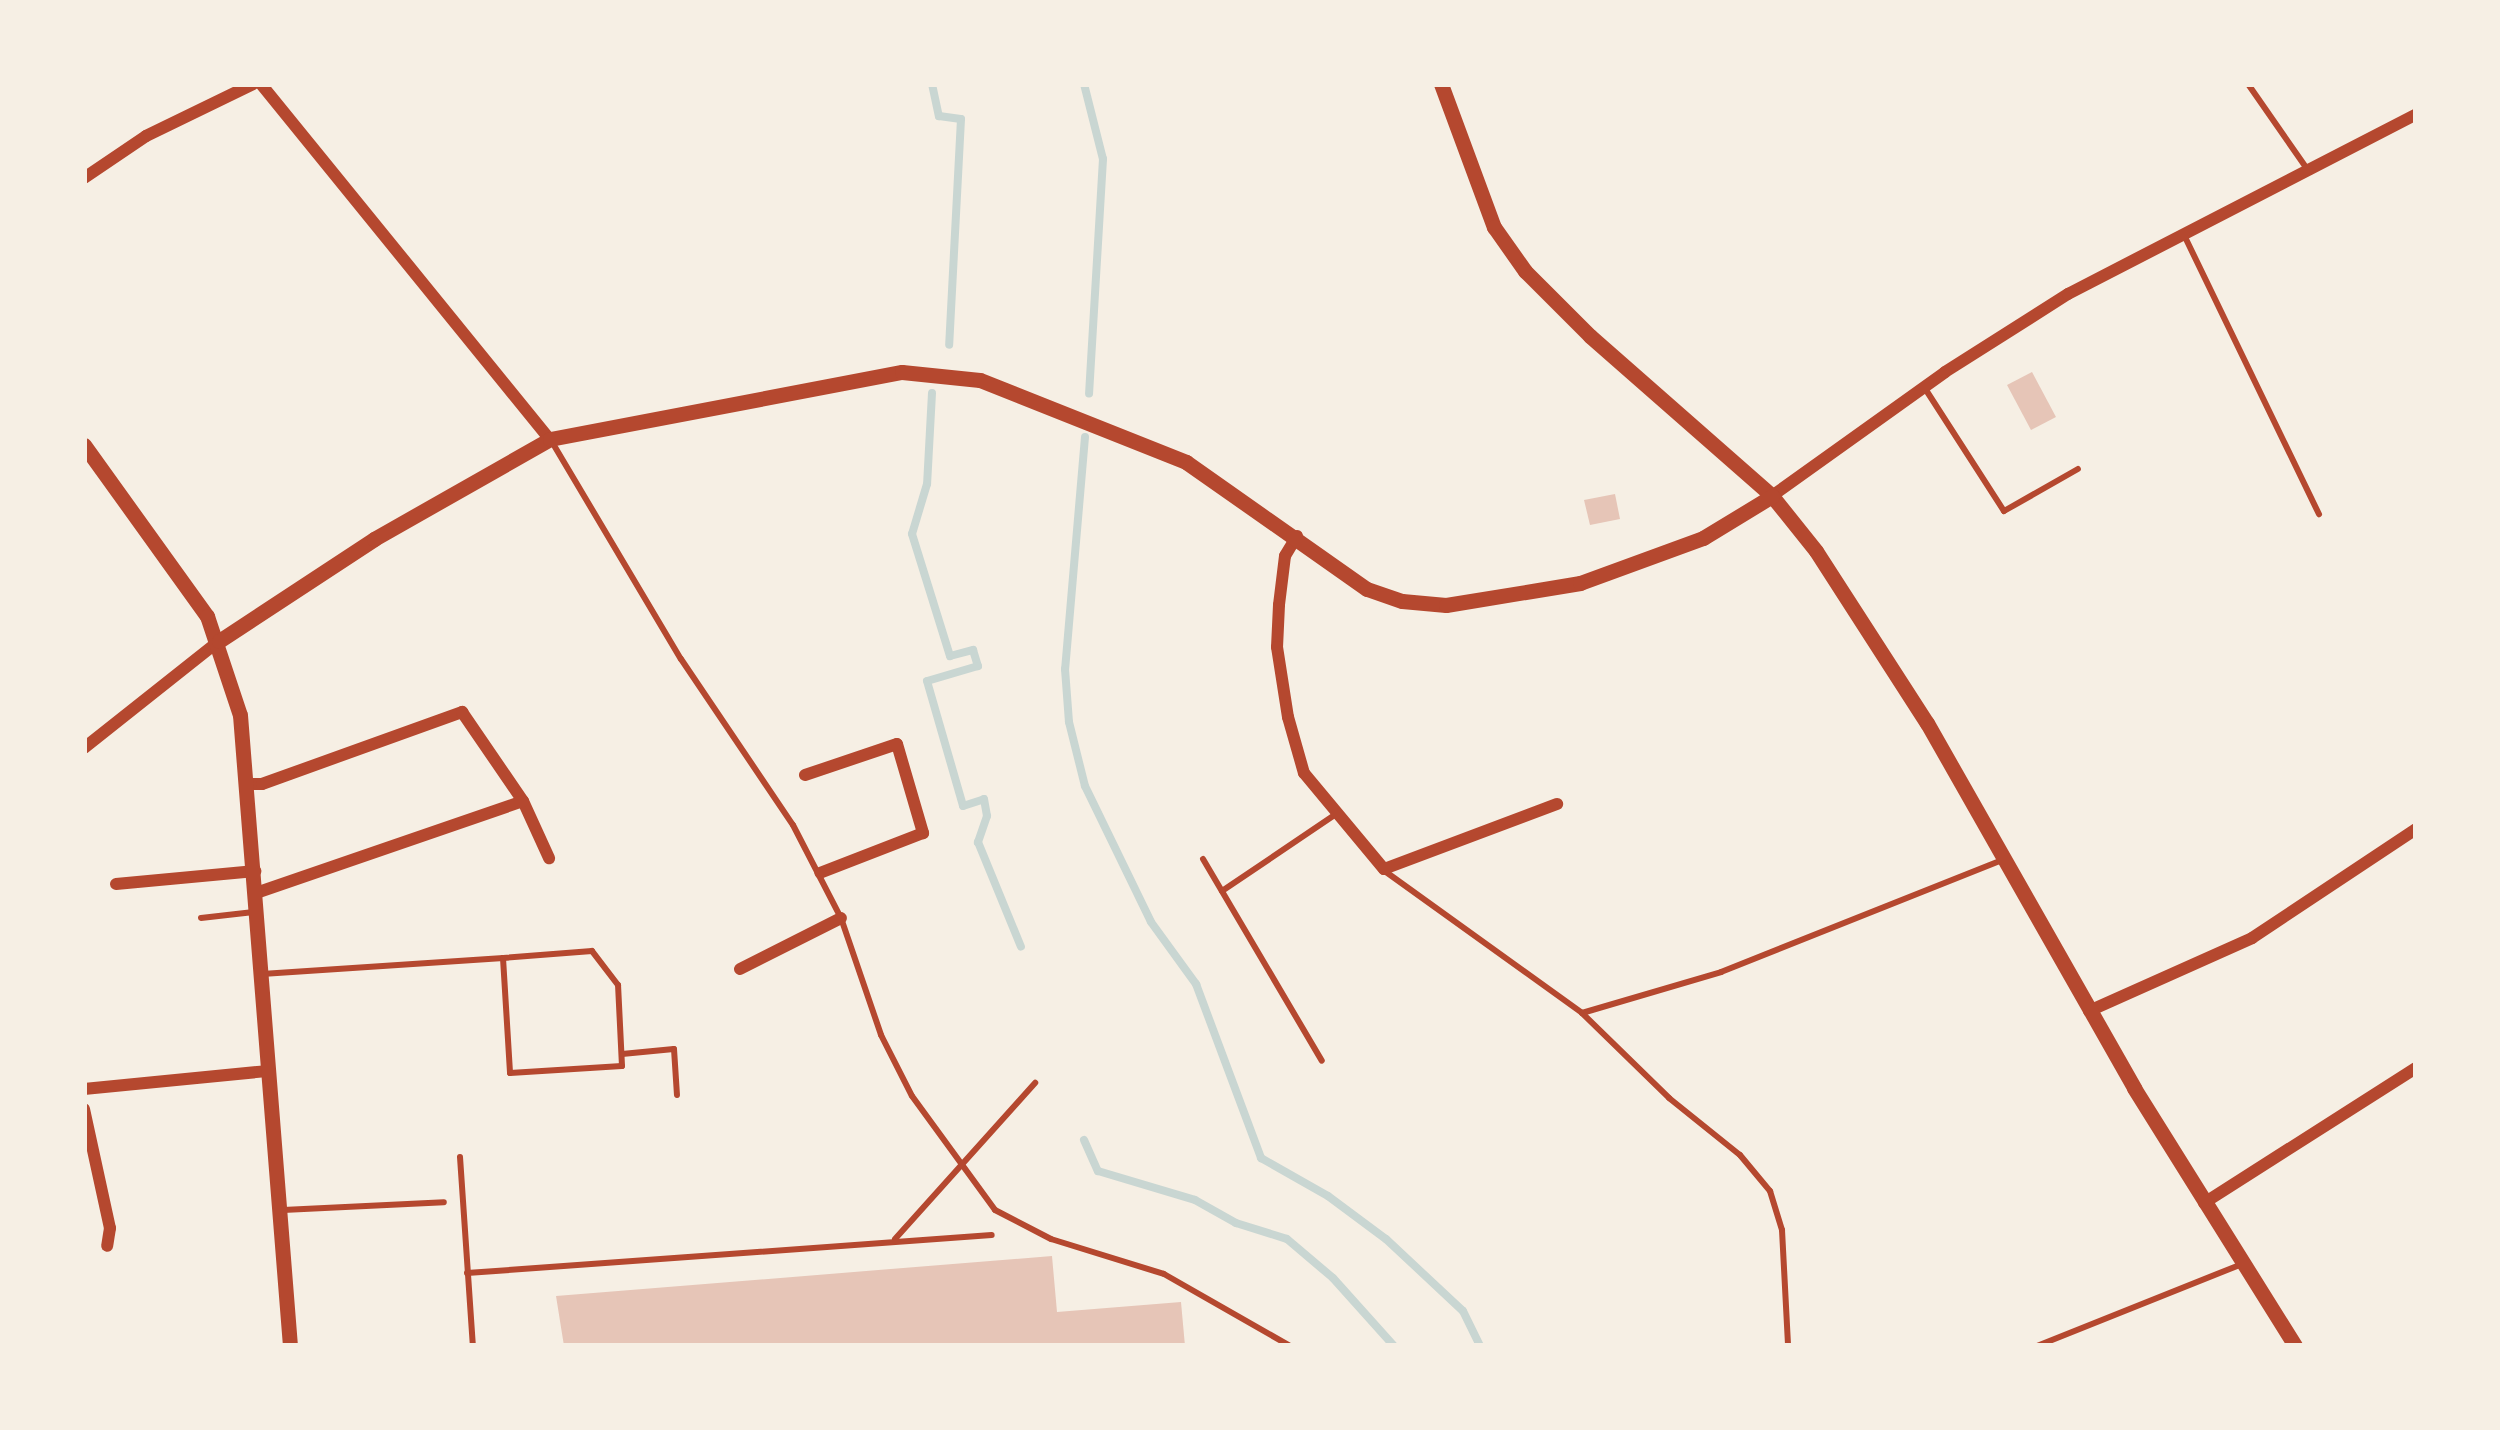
<!DOCTYPE html>
<html>
<head>
<meta charset="utf-8">
<style>
  body { margin:0 }
  #map { position:relative; width:2500px; height:1430px; overflow:hidden; background:#f6efe4; font-family:Jost,sans-serif }
  div>[style] { position:absolute }
  .stream>* { height:8px; margin:-4px; padding:0 4px; transform-origin:4px; border-radius:4px; background:#c9d6d2 }
  .building>* { inset:0; background:#e6c5b7 }
  .service>* { height:6px; margin:-3px; padding:0 3px; transform-origin:3px; border-radius:3px; background:#b5482f }
  .minor>* { height:12px; margin:-6px; padding:0 6px; transform-origin:6px; border-radius:6px; background:#b5482f }
  .tertiary>* { height:15px; margin:-7.5px; padding:0 7.5px; transform-origin:7.5px; border-radius:7.5px; background:#b5482f }
  span { translate:-50% -50%; white-space:nowrap; text-align:center; line-height:1.15; -webkit-text-stroke:12px #f6efe4; paint-order:stroke }
  .frame { position:absolute; inset:0; border:87px solid #f6efe4; pointer-events:none }
</style>
</head>
<body>
<div id="map">
  <div class="stream">
    <i style="left:932px;top:84px;width:33px;rotate:78deg"></i>
    <i style="left:939px;top:116px;width:22px;rotate:8deg"></i>
    <i style="left:961px;top:119px;width:226px;rotate:93deg"></i>
    <i style="left:1084px;top:84px;width:77px;rotate:75.8deg"></i>
    <i style="left:1103px;top:159px;width:235px;rotate:93.4deg"></i>
    <i style="left:932px;top:393px;width:91px;rotate:93.1deg"></i>
    <i style="left:927px;top:484px;width:52px;rotate:106.7deg"></i>
    <i style="left:912px;top:534px;width:128px;rotate:72.7deg"></i>
    <i style="left:950px;top:656px;width:24px;rotate:-15deg"></i>
    <i style="left:973px;top:650px;width:17px;rotate:73deg"></i>
    <i style="left:978px;top:666px;width:53px;rotate:163.6deg"></i>
    <i style="left:927px;top:681px;width:130px;rotate:73.9deg"></i>
    <i style="left:963px;top:806px;width:22px;rotate:-18deg"></i>
    <i style="left:984px;top:799px;width:17px;rotate:80deg"></i>
    <i style="left:987px;top:816px;width:28px;rotate:109deg"></i>
    <i style="left:978px;top:842px;width:113px;rotate:67.7deg"></i>
    <i style="left:1085px;top:437px;width:233px;rotate:94.9deg"></i>
    <i style="left:1065px;top:669px;width:53px;rotate:85.7deg"></i>
    <i style="left:1069px;top:722px;width:66px;rotate:76deg"></i>
    <i style="left:1085px;top:786px;width:151px;rotate:64.1deg"></i>
    <i style="left:1151px;top:922px;width:77px;rotate:54deg"></i>
    <i style="left:1196px;top:984px;width:186px;rotate:69.5deg"></i>
    <i style="left:1261px;top:1158px;width:77px;rotate:29.6deg"></i>
    <i style="left:1328px;top:1196px;width:72px;rotate:36.6deg"></i>
    <i style="left:1386px;top:1239px;width:105px;rotate:43.1deg"></i>
    <i style="left:1463px;top:1311px;width:39px;rotate:64deg"></i>
    <i style="left:1084px;top:1140px;width:34px;rotate:66deg"></i>
    <i style="left:1098px;top:1171px;width:101px;rotate:16.6deg"></i>
    <i style="left:1195px;top:1200px;width:47px;rotate:29.3deg"></i>
    <i style="left:1236px;top:1223px;width:53px;rotate:17.4deg"></i>
    <i style="left:1287px;top:1239px;width:60px;rotate:40.3deg"></i>
    <i style="left:1333px;top:1278px;width:91px;rotate:48.1deg"></i>
  </div>
  <div class="building">
    <i style="clip-path:polygon(2032px 372px,2056px 417px,2031px 430px,2007px 385px)"></i>
    <i style="clip-path:polygon(1615px 494px,1620px 519px,1590px 525px,1584px 500px)"></i>
    <i style="clip-path:polygon(1052px 1256px,1057px 1312px,1181px 1302px,1185px 1346px,564px 1346px,556px 1296px)"></i>
  </div>
  <div class="service">
    <i style="left:2248px;top:84px;width:103px;rotate:55.2deg"></i>
    <i style="left:2185px;top:237px;width:308px;rotate:64.2deg"></i>
    <i style="left:1926px;top:390px;width:144px;rotate:57.2deg"></i>
    <i style="left:2004px;top:511px;width:85px;rotate:-29.6deg"></i>
    <i style="left:552px;top:442px;width:252px;rotate:59.3deg"></i>
    <i style="left:681px;top:659px;width:200px;rotate:56deg"></i>
    <i style="left:793px;top:825px;width:105px;rotate:62.7deg"></i>
    <i style="left:841px;top:918px;width:124px;rotate:71.1deg"></i>
    <i style="left:881px;top:1035px;width:68px;rotate:63.1deg"></i>
    <i style="left:912px;top:1096px;width:141px;rotate:53.9deg"></i>
    <i style="left:995px;top:1210px;width:63px;rotate:27.4deg"></i>
    <i style="left:1051px;top:1239px;width:118px;rotate:17.2deg"></i>
    <i style="left:1164px;top:1274px;width:145px;rotate:29.7deg"></i>
    <i style="left:1203px;top:859px;width:234px;rotate:59.5deg"></i>
    <i style="left:1386px;top:872px;width:241px;rotate:35.7deg"></i>
    <i style="left:1582px;top:1013px;width:145px;rotate:-16.4deg"></i>
    <i style="left:1721px;top:972px;width:302px;rotate:-21.7deg"></i>
    <i style="left:1222px;top:891px;width:138px;rotate:-34deg"></i>
    <i style="left:201px;top:918px;width:53px;rotate:-6.5deg"></i>
    <i style="left:262px;top:974px;width:242px;rotate:-3.8deg"></i>
    <i style="left:503px;top:958px;width:115px;rotate:86.5deg"></i>
    <i style="left:510px;top:1073px;width:112px;rotate:-3.6deg"></i>
    <i style="left:622px;top:1066px;width:81px;rotate:-92.8deg"></i>
    <i style="left:618px;top:985px;width:43px;rotate:-127.4deg"></i>
    <i style="left:592px;top:951px;width:89px;rotate:175.5deg"></i>
    <i style="left:1582px;top:1013px;width:122px;rotate:44.3deg"></i>
    <i style="left:1669px;top:1098px;width:91px;rotate:38.8deg"></i>
    <i style="left:1740px;top:1155px;width:47px;rotate:50.2deg"></i>
    <i style="left:1770px;top:1191px;width:41px;rotate:72.9deg"></i>
    <i style="left:1782px;top:1230px;width:116px;rotate:87deg"></i>
    <i style="left:622px;top:1054px;width:52px;rotate:-5.5deg"></i>
    <i style="left:674px;top:1049px;width:46px;rotate:86.3deg"></i>
    <i style="left:460px;top:1157px;width:189px;rotate:86.1deg"></i>
    <i style="left:283px;top:1210px;width:161px;rotate:-2.8deg"></i>
    <i style="left:895px;top:1239px;width:210px;rotate:-48.1deg"></i>
    <i style="left:467px;top:1273px;width:526px;rotate:-4.14deg"></i>
    <i style="left:2037px;top:1346px;width:221px;rotate:-21.8deg"></i>
  </div>
  <div class="minor">
    <i style="left:261px;top:84px;width:458px;rotate:50.9deg"></i>
    <i style="left:84px;top:178px;width:75px;rotate:-34.1deg"></i>
    <i style="left:146px;top:136px;width:119px;rotate:-25.9deg"></i>
    <i style="left:1772px;top:496px;width:213px;rotate:-35.6deg"></i>
    <i style="left:1945px;top:372px;width:146px;rotate:-32.4deg"></i>
    <i style="left:2068px;top:294px;width:392px;rotate:-27.3deg"></i>
    <i style="left:1297px;top:536px;width:23px;rotate:121deg"></i>
    <i style="left:1285px;top:556px;width:49px;rotate:97deg"></i>
    <i style="left:1279px;top:605px;width:42px;rotate:92.7deg"></i>
    <i style="left:1277px;top:647px;width:71px;rotate:81.1deg"></i>
    <i style="left:1288px;top:717px;width:58px;rotate:74.1deg"></i>
    <i style="left:1304px;top:773px;width:125px;rotate:50.2deg"></i>
    <i style="left:1384px;top:869px;width:185px;rotate:-20.6deg"></i>
    <i style="left:84px;top:748px;width:172px;rotate:-38.4deg"></i>
    <i style="left:805px;top:775px;width:97px;rotate:-18.6deg"></i>
    <i style="left:897px;top:744px;width:93px;rotate:73.7deg"></i>
    <i style="left:923px;top:833px;width:110px;rotate:158.8deg"></i>
    <i style="left:248px;top:784px;width:14px"></i>
    <i style="left:262px;top:784px;width:213px;rotate:-19.8deg"></i>
    <i style="left:462px;top:712px;width:108px;rotate:55.6deg"></i>
    <i style="left:523px;top:801px;width:63px;rotate:65.5deg"></i>
    <i style="left:116px;top:884px;width:140px;rotate:-5.3deg"></i>
    <i style="left:256px;top:893px;width:282px;rotate:-19deg"></i>
    <i style="left:740px;top:969px;width:113px;rotate:-26.8deg"></i>
    <i style="left:2089px;top:1011px;width:179px;rotate:-24.1deg"></i>
    <i style="left:2252px;top:938px;width:197px;rotate:-33.6deg"></i>
    <i style="left:84px;top:1089px;width:186px;rotate:-5.6deg"></i>
    <i style="left:84px;top:1109px;width:122px;rotate:77.7deg"></i>
    <i style="left:110px;top:1228px;width:18px;rotate:99deg"></i>
    <i style="left:2204px;top:1203px;width:251px;rotate:-32.5deg"></i>
  </div>
  <div class="tertiary">
    <i style="left:1441px;top:84px;width:153px;rotate:69.7deg"></i>
    <i style="left:1494px;top:227px;width:54px;rotate:54.8deg"></i>
    <i style="left:1525px;top:271px;width:92px;rotate:45deg"></i>
    <i style="left:1590px;top:336px;width:242px;rotate:41.3deg"></i>
    <i style="left:1772px;top:496px;width:70px;rotate:51.3deg"></i>
    <i style="left:1816px;top:551px;width:205px;rotate:57.2deg"></i>
    <i style="left:1927px;top:723px;width:420px;rotate:60.4deg"></i>
    <i style="left:2134px;top:1088px;width:304px;rotate:58deg"></i>
    <i style="left:84px;top:445px;width:211px;rotate:54.3deg"></i>
    <i style="left:207px;top:616px;width:104px;rotate:71.6deg"></i>
    <i style="left:240px;top:715px;width:633px;rotate:85.47deg"></i>
    <i style="left:219px;top:641px;width:186px;rotate:-33.3deg"></i>
    <i style="left:374px;top:539px;width:202px;rotate:-29.6deg"></i>
    <i style="left:550px;top:439px;width:358px;rotate:-10.8deg"></i>
    <i style="left:902px;top:372px;width:78px;rotate:5.9deg"></i>
    <i style="left:980px;top:380px;width:222px;rotate:21.7deg"></i>
    <i style="left:1186px;top:462px;width:221px;rotate:35.1deg"></i>
    <i style="left:1367px;top:589px;width:37px;rotate:19deg"></i>
    <i style="left:1402px;top:601px;width:44px;rotate:5.2deg"></i>
    <i style="left:1446px;top:605px;width:136px;rotate:-9.3deg"></i>
    <i style="left:1580px;top:583px;width:131px;rotate:-20.1deg"></i>
    <i style="left:1703px;top:538px;width:81px;rotate:-31.3deg"></i>
  </div>
  <div class="frame"></div>
</div>
</body>
</html>
